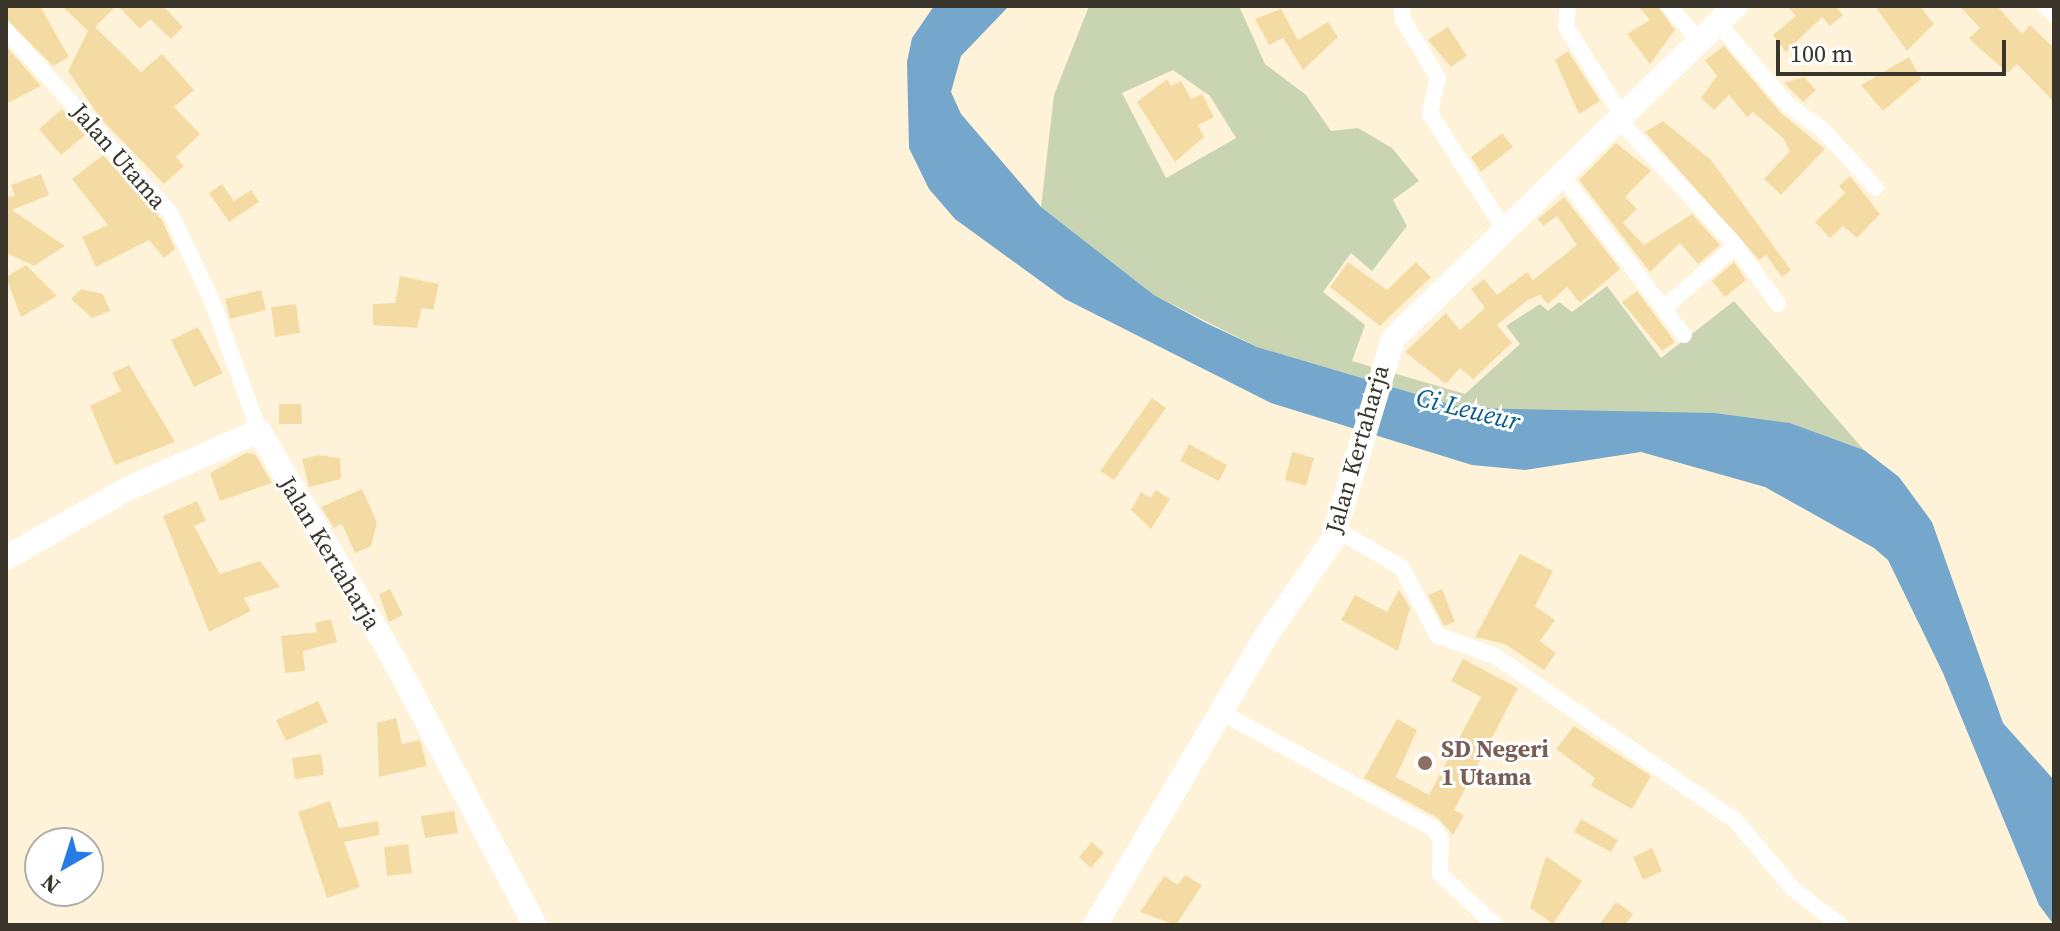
<!DOCTYPE html>
<html>
<head>
<meta charset="utf-8">
<style>
  body { margin:0 }
  #map { position:relative; width:2060px; height:931px; overflow:hidden; background:#fef3d9; font-family:"Source Serif 4",serif }
  div>[style] { position:absolute }
  .green>* { inset:0; background:#c9d4b2 }
  .water>* { inset:0; background:#75a7cc }
  .building>* { inset:0; background:#f4dba4 }
  .street>* { height:16px; margin:-8px; padding:0 8px; transform-origin:8px; border-radius:8px; background:#fff }
  .secondary>* { height:24px; margin:-12px; padding:0 12px; transform-origin:12px; border-radius:12px; background:#fff }
  .dots>* { width:22px; height:22px; translate:-50% -50%; box-sizing:border-box; border:4px solid #fff; border-radius:50% }
  span { translate:-50% -50%; white-space:nowrap; text-align:center; line-height:1.15; -webkit-text-stroke:6px #fff; paint-order:stroke }
  .street-label { font-size:24px; color:#39352b }
  .education-label { font-size:24px; color:#785e54; font-weight:700 }
  .left { translate:0 -50%; text-align:left }
  .water-label { font-size:26px; color:#035b8b; font-style:italic }
  .frame { position:absolute; inset:0; border:8px solid #39352b; pointer-events:none }
  .north { position:absolute; left:24px; top:827px; width:80px; height:80px; box-sizing:border-box; background:#fff; border:2px solid #b0aeaa; border-radius:50%; rotate:219deg; font-size:22px; font-weight:700; line-height:32px; text-align:center; color:#39352b }
  .north::after { content:''; display:block; margin:auto; width:28px; height:36px; background:#287be6; clip-path:polygon(50% 0,100% 100%,50% 72%,0 100%) }
  .scale { position:absolute; left:1776px; top:40px; width:230px; height:36px; box-sizing:border-box; border:4px solid #39352b; border-top:0; padding-left:10px; font-size:24px; line-height:28px; white-space:nowrap; color:#39352b; -webkit-text-stroke:6px #fff; paint-order:stroke }
</style>
</head>
<body>
<div id="map">
  <div class="green">
    <i style="clip-path:polygon(evenodd,1089px 6px,1239px 6px,1265px 64px,1306px 95px,1331px 131px,1358px 128px,1392px 148px,1419px 181px,1393px 200px,1407px 226px,1372px 271px,1351px 253px,1323px 292px,1365px 325px,1352px 361px,1465px 394px,1520px 344px,1506px 326px,1540px 304px,1548px 311px,1559px 302px,1572px 312px,1607px 286px,1661px 358px,1734px 301px,1864px 450px,1790px 423px,1463px 408px,1257px 347px,1154px 295px,1041px 207px,1054px 95px,1089px 6px,1173px 70px,1210px 96px,1236px 138px,1166px 178px,1122px 93px,1173px 70px)"></i>
  </div>
  <div class="water">
    <i style="clip-path:polygon(934px 6px,1009px 6px,961px 56px,951px 92px,961px 114px,1041px 207px,1154px 295px,1206px 323px,1257px 347px,1463px 408px,1714px 413px,1790px 423px,1864px 450px,1899px 477px,1932px 522px,2003px 723px,2054px 780px,2054px 925px,2039px 905px,1943px 673px,1888px 560px,1874px 548px,1765px 487px,1641px 452px,1525px 470px,1472px 465px,1271px 403px,1065px 299px,955px 219px,929px 189px,909px 148px,907px 62px,912px 38px)"></i>
  </div>
  <div class="building">
    <i style="clip-path:polygon(6px 6px,40px 6px,69px 57px,53px 66px,6px 19px)"></i>
    <i style="clip-path:polygon(62px 6px,116px 6px,95px 27px,141px 72px,162px 54px,194px 90px,174px 107px,200px 134px,176px 157px,184px 166px,164px 184px,101px 119px,68px 71px,88px 31px)"></i>
    <i style="clip-path:polygon(118px 6px,163px 6px,183px 27px,171px 39px,150px 19px,140px 29px)"></i>
    <i style="clip-path:polygon(1638px 6px,1658px 6px,1675px 30px,1650px 64px,1627px 34px,1650px 20px)"></i>
    <i style="clip-path:polygon(1787px 6px,1835px 6px,1843px 15px,1830px 26px,1822px 17px,1786px 52px,1773px 35px,1796px 16px)"></i>
    <i style="clip-path:polygon(1875px 6px,1920px 6px,1934px 24px,1907px 51px)"></i>
    <i style="clip-path:polygon(1959px 6px,1997px 6px,2022px 34px,2030px 25px,2054px 48px,2054px 102px,2017px 64px,2008px 73px,1978px 47px,1969px 38px,1980px 28px)"></i>
    <i style="clip-path:polygon(1281px 9px,1298px 40px,1328px 22px,1338px 37px,1303px 70px,1283px 38px,1269px 45px,1255px 19px)"></i>
    <i style="clip-path:polygon(1448px 27px,1467px 56px,1451px 67px,1428px 40px)"></i>
    <i style="clip-path:polygon(6px 46px,41px 86px,6px 104px)"></i>
    <i style="clip-path:polygon(1724px 46px,1781px 113px,1825px 149px,1781px 195px,1764px 179px,1790px 151px,1783px 138px,1753px 112px,1747px 117px,1729px 95px,1714px 110px,1701px 98px,1717px 76px,1705px 60px)"></i>
    <i style="clip-path:polygon(1568px 51px,1600px 101px,1579px 114px,1555px 60px)"></i>
    <i style="clip-path:polygon(1909px 57px,1921px 79px,1883px 111px,1861px 85px)"></i>
    <i style="clip-path:polygon(1804px 77px,1816px 90px,1803px 102px,1784px 83px)"></i>
    <i style="clip-path:polygon(1167px 79px,1171px 86px,1181px 81px,1191px 99px,1202px 94px,1214px 117px,1198px 125px,1204px 137px,1175px 162px,1137px 102px)"></i>
    <i style="clip-path:polygon(62px 109px,85px 135px,61px 155px,39px 129px)"></i>
    <i style="clip-path:polygon(1663px 121px,1711px 160px,1791px 270px,1782px 277px,1766px 255px,1759px 260px,1645px 132px)"></i>
    <i style="clip-path:polygon(1502px 133px,1513px 147px,1481px 172px,1471px 157px)"></i>
    <i style="clip-path:polygon(1616px 143px,1651px 171px,1625px 197px,1637px 209px,1623px 223px,1644px 245px,1692px 214px,1720px 245px,1698px 264px,1680px 243px,1650px 272px,1579px 180px)"></i>
    <i style="clip-path:polygon(103px 155px,162px 220px,175px 249px,164px 258px,149px 240px,96px 267px,82px 237px,108px 225px,72px 179px)"></i>
    <i style="clip-path:polygon(41px 174px,49px 195px,12px 210px,65px 246px,34px 266px,6px 253px,6px 197px,15px 196px,11px 185px)"></i>
    <i style="clip-path:polygon(1850px 176px,1880px 214px,1857px 238px,1843px 226px,1830px 238px,1815px 222px,1845px 193px,1839px 186px)"></i>
    <i style="clip-path:polygon(222px 184px,234px 201px,251px 190px,259px 202px,229px 222px,209px 193px)"></i>
    <i style="clip-path:polygon(1564px 197px,1620px 269px,1580px 303px,1567px 287px,1548px 304px,1540px 295px,1528px 300px,1497px 325px,1512px 343px,1473px 379px,1460px 368px,1446px 384px,1405px 352px,1446px 313px,1460px 330px,1485px 308px,1471px 289px,1484px 279px,1497px 295px,1527px 272px,1533px 280px,1577px 245px,1557px 216px,1543px 226px,1538px 219px)"></i>
    <i style="clip-path:polygon(1348px 262px,1387px 290px,1416px 262px,1431px 277px,1380px 326px,1330px 287px)"></i>
    <i style="clip-path:polygon(1734px 262px,1746px 280px,1725px 297px,1712px 281px)"></i>
    <i style="clip-path:polygon(26px 265px,57px 296px,21px 317px,6px 277px)"></i>
    <i style="clip-path:polygon(400px 276px,439px 284px,433px 310px,422px 308px,417px 328px,373px 325px,373px 304px,395px 303px)"></i>
    <i style="clip-path:polygon(81px 289px,103px 294px,110px 311px,92px 318px,71px 299px)"></i>
    <i style="clip-path:polygon(261px 290px,266px 310px,230px 319px,225px 299px)"></i>
    <i style="clip-path:polygon(1637px 291px,1675px 342px,1662px 351px,1622px 302px)"></i>
    <i style="clip-path:polygon(296px 304px,300px 333px,275px 337px,271px 307px)"></i>
    <i style="clip-path:polygon(198px 327px,223px 373px,194px 387px,171px 340px)"></i>
    <i style="clip-path:polygon(129px 365px,175px 442px,115px 465px,90px 406px,121px 391px,112px 373px)"></i>
    <i style="clip-path:polygon(1152px 398px,1166px 408px,1114px 480px,1100px 471px)"></i>
    <i style="clip-path:polygon(279px 404px,301px 404px,302px 424px,279px 424px)"></i>
    <i style="clip-path:polygon(1189px 444px,1227px 465px,1219px 481px,1180px 461px)"></i>
    <i style="clip-path:polygon(1292px 452px,1314px 458px,1306px 486px,1285px 480px)"></i>
    <i style="clip-path:polygon(246px 453px,255px 454px,272px 483px,220px 501px,210px 473px)"></i>
    <i style="clip-path:polygon(319px 455px,340px 458px,341px 479px,309px 487px,302px 459px)"></i>
    <i style="clip-path:polygon(362px 489px,377px 522px,371px 546px,355px 553px,342px 524px,334px 528px,321px 507px)"></i>
    <i style="clip-path:polygon(1156px 490px,1170px 499px,1151px 529px,1131px 510px,1141px 492px,1150px 498px)"></i>
    <i style="clip-path:polygon(197px 501px,206px 521px,194px 526px,220px 574px,260px 561px,280px 587px,244px 598px,251px 611px,209px 632px,163px 516px)"></i>
    <i style="clip-path:polygon(1520px 554px,1553px 571px,1535px 606px,1555px 620px,1540px 641px,1556px 653px,1544px 670px,1505px 644px,1475px 637px)"></i>
    <i style="clip-path:polygon(390px 589px,403px 615px,389px 622px,379px 594px)"></i>
    <i style="clip-path:polygon(1442px 589px,1455px 622px,1444px 626px,1428px 595px)"></i>
    <i style="clip-path:polygon(1399px 590px,1410px 608px,1398px 651px,1341px 620px,1355px 595px,1387px 612px)"></i>
    <i style="clip-path:polygon(331px 619px,337px 642px,303px 651px,305px 671px,285px 673px,281px 636px,317px 632px,315px 623px)"></i>
    <i style="clip-path:polygon(1463px 659px,1518px 688px,1454px 810px,1464px 815px,1453px 835px,1438px 818px,1364px 778px,1397px 719px,1417px 730px,1396px 777px,1429px 795px,1481px 697px,1451px 681px)"></i>
    <i style="clip-path:polygon(318px 701px,328px 722px,286px 741px,276px 720px)"></i>
    <i style="clip-path:polygon(396px 718px,402px 744px,420px 740px,427px 766px,379px 777px,377px 723px)"></i>
    <i style="clip-path:polygon(1574px 726px,1651px 776px,1632px 809px,1591px 786px,1595px 778px,1556px 749px)"></i>
    <i style="clip-path:polygon(321px 754px,324px 775px,295px 779px,292px 758px)"></i>
    <i style="clip-path:polygon(330px 801px,339px 828px,378px 821px,380px 835px,344px 842px,360px 887px,327px 898px,298px 812px)"></i>
    <i style="clip-path:polygon(454px 811px,458px 833px,425px 838px,421px 816px)"></i>
    <i style="clip-path:polygon(1581px 819px,1618px 840px,1611px 852px,1574px 832px)"></i>
    <i style="clip-path:polygon(1092px 842px,1104px 853px,1091px 868px,1079px 857px)"></i>
    <i style="clip-path:polygon(408px 844px,412px 873px,387px 876px,384px 847px)"></i>
    <i style="clip-path:polygon(1652px 848px,1662px 871px,1643px 880px,1633px 857px)"></i>
    <i style="clip-path:polygon(1546px 856px,1582px 881px,1553px 924px,1530px 908px)"></i>
    <i style="clip-path:polygon(1185px 875px,1202px 885px,1176px 925px,1140px 912px,1164px 876px,1178px 885px)"></i>
    <i style="clip-path:polygon(1616px 902px,1633px 914px,1625px 925px,1599px 925px)"></i>
  </div>
  <div class="street">
    <i style="left:1402px;top:6px;width:14px;rotate:86deg"></i>
    <i style="left:1403px;top:20px;width:68px;rotate:58.9deg"></i>
    <i style="left:1438px;top:78px;width:37px;rotate:103deg"></i>
    <i style="left:1430px;top:114px;width:137px;rotate:57.2deg"></i>
    <i style="left:1568px;top:6px;width:21px;rotate:95deg"></i>
    <i style="left:1566px;top:27px;width:103px;rotate:57.7deg"></i>
    <i style="left:1669px;top:6px;width:46px;rotate:49.4deg"></i>
    <i style="left:2045px;top:6px;width:12px;rotate:42deg"></i>
    <i style="left:1718px;top:23px;width:109px;rotate:49.5deg"></i>
    <i style="left:1789px;top:106px;width:39px;rotate:35deg"></i>
    <i style="left:1821px;top:128px;width:81px;rotate:47.5deg"></i>
    <i style="left:6px;top:30px;width:247px;rotate:48.1deg"></i>
    <i style="left:171px;top:214px;width:96px;rotate:64.8deg"></i>
    <i style="left:212px;top:301px;width:138px;rotate:70.1deg"></i>
    <i style="left:1617px;top:118px;width:168px;rotate:46.9deg"></i>
    <i style="left:1732px;top:241px;width:78px;rotate:53.9deg"></i>
    <i style="left:1560px;top:173px;width:204px;rotate:52.6deg"></i>
    <i style="left:1665px;top:307px;width:94px;rotate:-40.7deg"></i>
    <i style="left:1336px;top:529px;width:77px;rotate:30.6deg"></i>
    <i style="left:1402px;top:568px;width:76px;rotate:62.4deg"></i>
    <i style="left:1437px;top:635px;width:62px;rotate:19.9deg"></i>
    <i style="left:1495px;top:656px;width:292px;rotate:34.4deg"></i>
    <i style="left:1736px;top:821px;width:89px;rotate:50deg"></i>
    <i style="left:1793px;top:889px;width:59px;rotate:37.5deg"></i>
    <i style="left:1221px;top:712px;width:242px;rotate:28.7deg"></i>
    <i style="left:1433px;top:828px;width:14px;rotate:54deg"></i>
    <i style="left:1441px;top:839px;width:35px;rotate:92deg"></i>
    <i style="left:1440px;top:874px;width:75px;rotate:42.8deg"></i>
  </div>
  <div class="secondary">
    <i style="left:6px;top:558px;width:137px;rotate:-29.7deg"></i>
    <i style="left:125px;top:490px;width:146px;rotate:-23.8deg"></i>
    <i style="left:259px;top:431px;width:264px;rotate:59.4deg"></i>
    <i style="left:393px;top:658px;width:302px;rotate:62deg"></i>
    <i style="left:1095px;top:925px;width:336px;rotate:-59.4deg"></i>
    <i style="left:1266px;top:636px;width:116px;rotate:-55.2deg"></i>
    <i style="left:1332px;top:541px;width:211px;rotate:-73.2deg"></i>
    <i style="left:1393px;top:339px;width:478px;rotate:-44.2deg"></i>
  </div>
  <div class="dots">
    <i style="left:1425px;top:763px;background:#8d6e63"></i>
  </div>
  <div class="street-label">
    <span style="left:119px;top:156px;rotate:49deg">Jalan Utama</span>
    <span style="left:1357px;top:449px;rotate:-74deg">Jalan Kertaharja</span>
    <span style="left:330px;top:553px;rotate:59deg">Jalan Kertaharja</span>
  </div>
  <div class="education-label">
    <span class="left" style="left:1441px;top:763px">SD Negeri<br>1 Utama</span>
  </div>
  <div class="water-label">
    <span style="left:1468px;top:410px;rotate:14deg">Ci Leueur</span>
  </div>
  <div class="frame"></div>
  <div class="north">N</div>
  <div class="scale">100 m</div>
</div>
</body>
</html>
